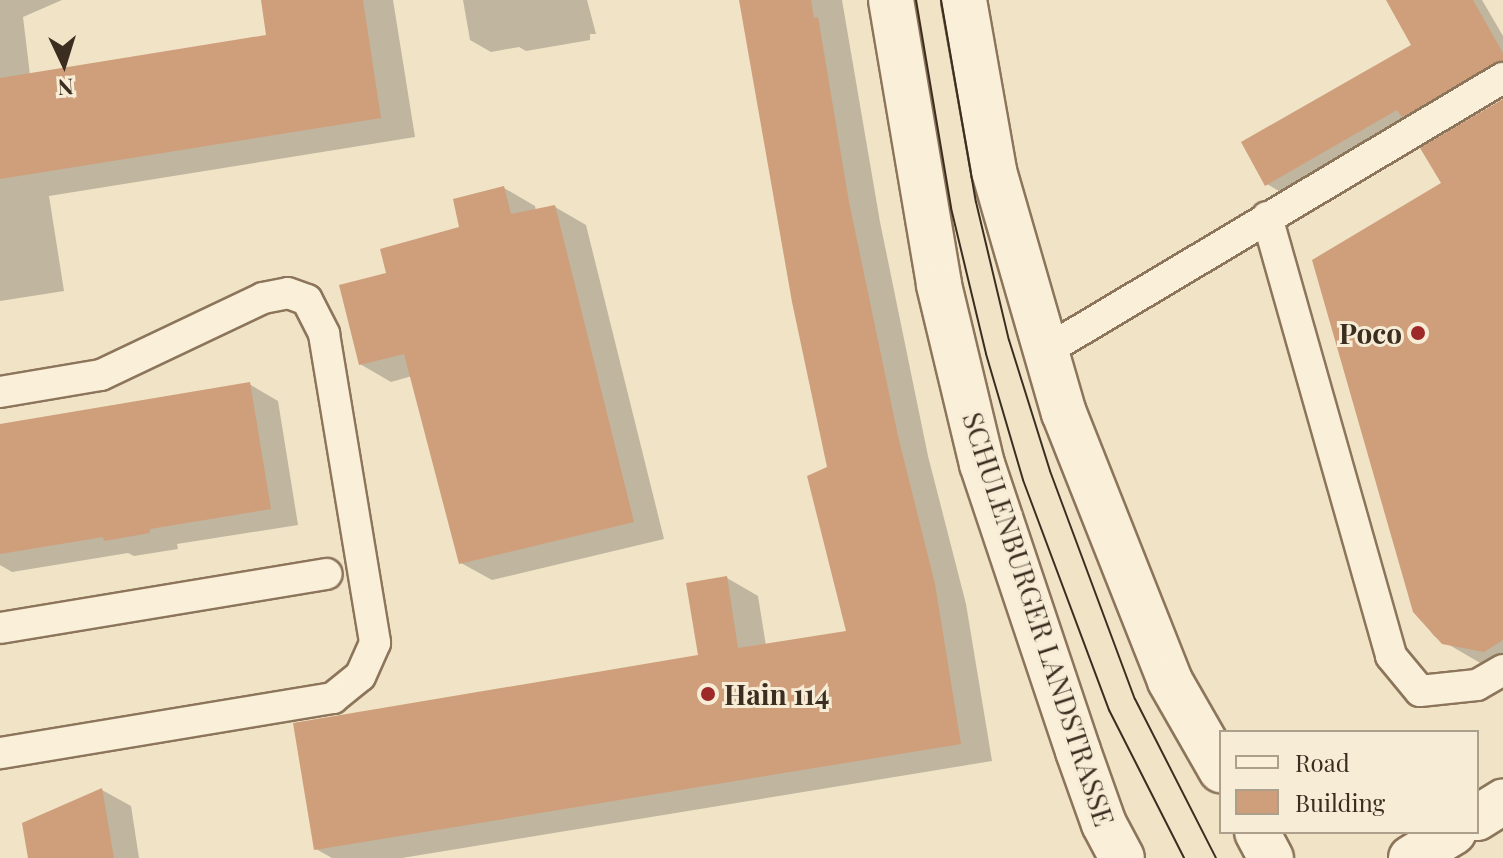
<!DOCTYPE html>
<html>
<head>
<meta charset="utf-8">
<style>
  body { margin:0 }
  #map { position:relative; width:1503px; height:858px; overflow:hidden; background:#f0e3c6; font-family:"Playfair Display",serif }
  div>[style] { position:absolute }
  .shadow>* { inset:0; background:#0003 }
  .building>* { inset:0; background:#cf9e7b }
  .roads { filter:drop-shadow(2px 0 #8c755b) drop-shadow(-2px 0 #8c755b) drop-shadow(0 2px #8c755b) drop-shadow(0 -2px #8c755b) }
  .lane>* { height:30px; margin:-15px; padding:0 15px; transform-origin:15px; border-radius:15px; background:#faf0da }
  .street>* { height:44px; margin:-22px; padding:0 22px; transform-origin:22px; border-radius:22px; background:#faf0da }
  .secondary>* { height:44px; margin:-22px; padding:0 22px; transform-origin:22px; border-radius:22px; background:#faf0da }
  .tram>* { height:2px; margin:-1px; padding:0 1px; transform-origin:1px; border-radius:1px; background:#3b2d1f }
  .dots>* { width:22px; height:22px; translate:-50% -50%; box-sizing:border-box; border:4px solid #f7edd6; border-radius:50% }
  span { translate:-50% -50%; white-space:nowrap; text-align:center; line-height:1.15; -webkit-text-stroke:6px #f7edd6; paint-order:stroke }
  .poi-label { font-size:28px; color:#3b2d1f; font-weight:700 }
  .right { translate:-100% -50%; text-align:right }
  .left { translate:0 -50%; text-align:left }
  .street-label { font-size:28px; color:#3b2d1f }
  .legend { position:absolute; left:1219px; top:730px; width:260px; height:104px; box-sizing:border-box; background:#f7edd6; border:2px solid #aca08d; margin:0; padding:10px 14px; list-style:none; font-size:24px; color:#3b2d1f }
  .legend li { display:flex; align-items:center; gap:16px; height:40px }
  .legend b { width:40px; border:2px solid #aca08d }
  .north { position:absolute; left:24px; top:24px; width:80px; height:80px; -webkit-text-stroke:6px #f7edd6; paint-order:stroke; rotate:176deg; font-size:22px; font-weight:700; line-height:32px; text-align:center; color:#3b2d1f }
  .north::after { content:''; display:block; margin:auto; width:28px; height:36px; background:#3b2d1f; clip-path:polygon(50% 0,100% 100%,50% 72%,0 100%) }
</style>
</head>
<body>
<div id="map">
  <div class="shadow">
    <i style="clip-path:polygon(0 0,62px 0,23px 17px,30px 75px,269px 37px,262px 0,393px 0,415px 137px,49px 196px,64px 291px,0 301px)"></i>
    <i style="clip-path:polygon(463px 0,587px 0,596px 34px,590px 34px,590px 40px,526px 51px,519px 47px,491px 52px,470px 40px)"></i>
    <i style="clip-path:polygon(741px 0,842px 0,880px 222px,928px 456px,966px 604px,992px 761px,402px 858px,332px 858px,316px 849px,700px 657px,727px 578px,758px 596px,766px 646px,849px 633px,829px 468px)"></i>
    <i style="clip-path:polygon(1388px 0,1482px 0,1503px 36px,1503px 76px,1284px 194px,1267px 184px,1414px 46px)"></i>
    <i style="clip-path:polygon(1503px 101px,1503px 668px,1487px 667px,1434px 636px,1415px 611px,1444px 183px)"></i>
    <i style="clip-path:polygon(504px 188px,535px 206px,536px 211px,555px 207px,586px 225px,664px 539px,492px 580px,461px 563px,412px 376px,391px 382px,360px 364px,389px 274px,462px 228px)"></i>
    <i style="clip-path:polygon(249px 384px,278px 401px,298px 525px,177px 544px,178px 549px,134px 556px,128px 553px,12px 572px,0 565px,0 426px)"></i>
    <i style="clip-path:polygon(102px 790px,131px 806px,139px 858px,31px 858px)"></i>
  </div>
  <div class="building">
    <i style="clip-path:polygon(261px 0,363px 0,381px 118px,0 179px,0 78px,266px 35px)"></i>
    <i style="clip-path:polygon(739px 0,811px 0,814px 18px,818px 17px,849px 202px,898px 436px,935px 584px,961px 744px,314px 850px,293px 723px,698px 655px,686px 583px,727px 576px,738px 648px,846px 631px,807px 476px,827px 467px,792px 302px)"></i>
    <i style="clip-path:polygon(1386px 0,1473px 0,1503px 53px,1503px 60px,1402px 117px,1397px 110px,1265px 186px,1241px 142px,1411px 45px)"></i>
    <i style="clip-path:polygon(1503px 99px,1503px 640px,1484px 652px,1442px 644px,1413px 612px,1312px 260px,1441px 183px,1420px 148px)"></i>
    <i style="clip-path:polygon(504px 186px,511px 214px,555px 205px,634px 522px,459px 564px,404px 354px,359px 365px,339px 285px,386px 273px,380px 249px,459px 227px,453px 199px)"></i>
    <i style="clip-path:polygon(250px 382px,271px 509px,150px 529px,150px 533px,104px 541px,103px 537px,0 554px,0 424px)"></i>
    <i style="clip-path:polygon(102px 788px,114px 858px,28px 858px,22px 823px)"></i>
  </div>
  <div class="roads">
    <div class="lane">
      <i style="left:1267px;top:217px;width:456px;rotate:74.2deg"></i>
      <i style="left:1391px;top:656px;width:45px;rotate:50.4deg"></i>
      <i style="left:1420px;top:691px;width:57px;rotate:-6deg"></i>
      <i style="left:1477px;top:685px;width:30px;rotate:-30deg"></i>
      <i style="left:1047px;top:350px;width:531px;rotate:-30.82deg"></i>
      <i style="left:0;top:392px;width:102px;rotate:-9.6deg"></i>
      <i style="left:101px;top:375px;width:179px;rotate:-25.4deg"></i>
      <i style="left:263px;top:298px;width:25px;rotate:-11deg"></i>
      <i style="left:288px;top:293px;width:20px;rotate:20deg"></i>
      <i style="left:307px;top:300px;width:38px;rotate:63deg"></i>
      <i style="left:324px;top:334px;width:313px;rotate:80.6deg"></i>
      <i style="left:375px;top:643px;width:36px;rotate:114deg"></i>
      <i style="left:360px;top:676px;width:35px;rotate:141deg"></i>
      <i style="left:333px;top:698px;width:338px;rotate:170.6deg"></i>
      <i style="left:0;top:628px;width:331px;rotate:-9.4deg"></i>
    </div>
    <div class="street">
      <i style="left:1477px;top:818px;width:31px;rotate:-32deg"></i>
      <i style="left:1411px;top:858px;width:50px;rotate:-31.2deg"></i>
    </div>
    <div class="secondary">
      <i style="left:891px;top:0;width:289px;rotate:80.4deg"></i>
      <i style="left:939px;top:285px;width:184px;rotate:76.5deg"></i>
      <i style="left:982px;top:464px;width:303px;rotate:71.5deg"></i>
      <i style="left:1078px;top:751px;width:77px;rotate:70.4deg"></i>
      <i style="left:1104px;top:824px;width:38px;rotate:62deg"></i>
      <i style="left:964px;top:0;width:174px;rotate:80deg"></i>
      <i style="left:994px;top:171px;width:252px;rotate:73.9deg"></i>
      <i style="left:1064px;top:413px;width:288px;rotate:68.4deg"></i>
      <i style="left:1170px;top:681px;width:103px;rotate:60.2deg"></i>
      <i style="left:1257px;top:832px;width:30px;rotate:62deg"></i>
    </div>
  </div>
  <div class="tram">
    <i style="left:916px;top:0;width:211px;rotate:80.4deg"></i>
    <i style="left:951px;top:208px;width:150px;rotate:76.5deg"></i>
    <i style="left:986px;top:354px;width:131px;rotate:73.6deg"></i>
    <i style="left:1023px;top:480px;width:246px;rotate:69.5deg"></i>
    <i style="left:1109px;top:710px;width:166px;rotate:63.1deg"></i>
    <i style="left:941px;top:0;width:205px;rotate:80.2deg"></i>
    <i style="left:976px;top:202px;width:142px;rotate:76.6deg"></i>
    <i style="left:1009px;top:340px;width:137px;rotate:72.6deg"></i>
    <i style="left:1050px;top:471px;width:243px;rotate:69.6deg"></i>
    <i style="left:1135px;top:699px;width:178px;rotate:63deg"></i>
  </div>
  <div class="dots">
    <i style="left:1418px;top:333px;background:#9d2929"></i>
    <i style="left:708px;top:694px;background:#9d2929"></i>
  </div>
  <div class="poi-label">
    <span class="right" style="left:1402px;top:333px">Poco</span>
    <span class="left" style="left:724px;top:694px">Hain 114</span>
  </div>
  <div class="street-label">
    <span style="left:1039px;top:619px;rotate:72deg">SCHULENBURGER LANDSTRASSE</span>
  </div>
  <ul class="legend">
  <li><b style="height:10px;background:#faf0da"></b>Road</li>
  <li><b style="height:22px;background:#cf9e7b"></b>Building</li>
  </ul>
  <div class="north">N</div>
</div>
</body>
</html>
